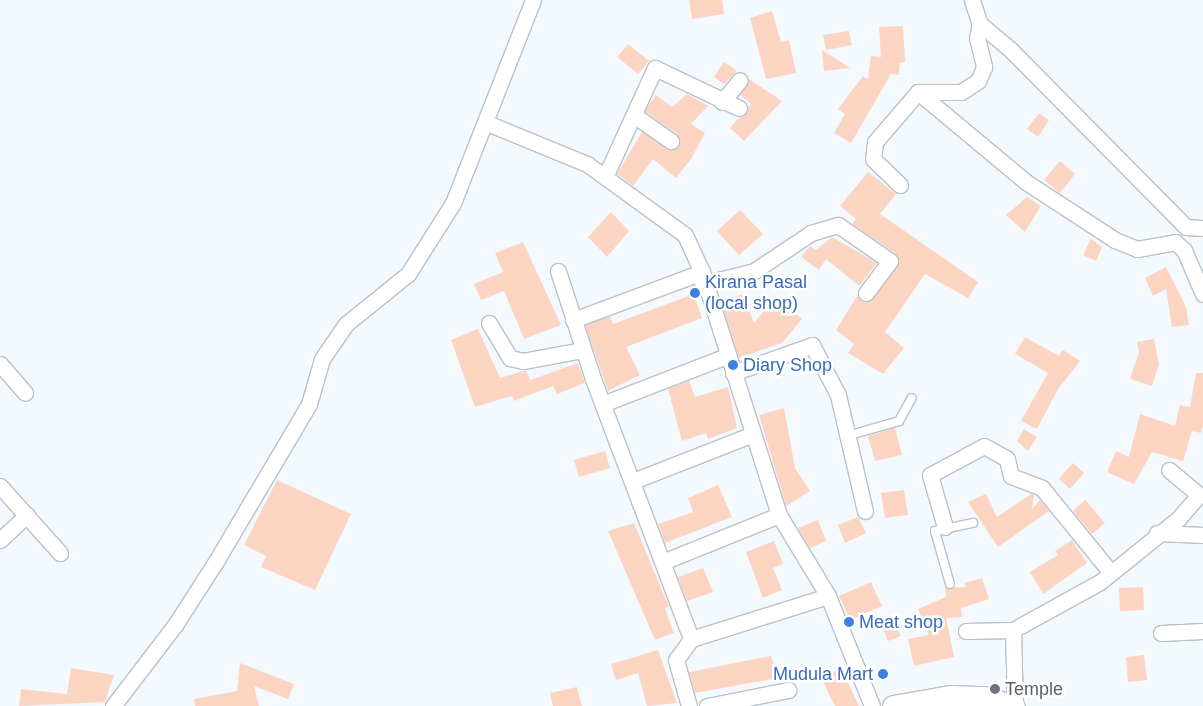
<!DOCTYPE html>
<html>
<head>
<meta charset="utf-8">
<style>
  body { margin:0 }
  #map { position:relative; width:1203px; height:706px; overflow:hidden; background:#f4f9fe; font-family:Arial,sans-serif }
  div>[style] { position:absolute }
  .building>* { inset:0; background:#fbd5c2 }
  .roads { filter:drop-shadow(1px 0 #b9c1ca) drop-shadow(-1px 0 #b9c1ca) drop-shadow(0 1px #b9c1ca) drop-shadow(0 -1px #b9c1ca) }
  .lane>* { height:8px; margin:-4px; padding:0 4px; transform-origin:4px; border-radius:4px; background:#fff }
  .street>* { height:15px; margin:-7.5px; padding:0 7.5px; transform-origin:7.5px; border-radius:7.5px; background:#fff }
  .secondary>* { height:21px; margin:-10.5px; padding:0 10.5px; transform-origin:10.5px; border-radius:10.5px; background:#fff }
  .dots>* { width:14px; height:14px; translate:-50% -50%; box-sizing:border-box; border:2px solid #fff; border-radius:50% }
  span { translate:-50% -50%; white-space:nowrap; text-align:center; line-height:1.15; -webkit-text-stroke:5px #fff; paint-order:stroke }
  .shop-label { font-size:18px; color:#366cbe }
  .left { translate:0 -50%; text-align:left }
  .right { translate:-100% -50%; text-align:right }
  .worship-label { font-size:18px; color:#5b616d }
</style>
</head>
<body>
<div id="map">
  <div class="building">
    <i style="clip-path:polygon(689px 0,722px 0,724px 14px,692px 19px)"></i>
    <i style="clip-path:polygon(772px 11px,781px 42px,789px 40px,796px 73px,766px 79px,750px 18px)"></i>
    <i style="clip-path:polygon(903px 26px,905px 62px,900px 63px,899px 75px,891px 74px,851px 143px,834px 133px,845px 114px,838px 109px,863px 76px,868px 79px,871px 56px,881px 57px,879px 27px)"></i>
    <i style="clip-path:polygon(849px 31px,852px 45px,826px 50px,823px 35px)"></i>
    <i style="clip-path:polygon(628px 44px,649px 61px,638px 74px,617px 57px)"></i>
    <i style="clip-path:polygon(822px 50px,850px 68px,824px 71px)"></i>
    <i style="clip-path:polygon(724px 62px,737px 71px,724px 84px,714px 77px)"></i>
    <i style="clip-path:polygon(749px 79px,782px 101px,744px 141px,730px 128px,751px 104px,740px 95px)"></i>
    <i style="clip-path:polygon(687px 94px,708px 106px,691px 124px,705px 133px,691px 159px,676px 178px,653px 159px,633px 186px,617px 174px,642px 132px,670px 150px,680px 142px,676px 133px,645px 112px,648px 106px,656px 95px,672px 107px)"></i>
    <i style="clip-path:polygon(1039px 113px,1049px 120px,1038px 137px,1027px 129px)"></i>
    <i style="clip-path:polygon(1060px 161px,1075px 174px,1060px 193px,1044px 180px)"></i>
    <i style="clip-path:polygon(868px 172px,896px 194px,880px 214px,978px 282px,968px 298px,925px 274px,885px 332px,904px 348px,883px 374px,848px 353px,854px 344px,836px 330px,857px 296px,864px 302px,873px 299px,899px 262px,896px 254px,852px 224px,856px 219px,840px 206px)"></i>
    <i style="clip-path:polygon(1027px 197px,1041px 206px,1025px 232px,1006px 215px)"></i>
    <i style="clip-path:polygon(740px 210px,763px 234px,739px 255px,717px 231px)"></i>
    <i style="clip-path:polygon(611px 212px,629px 231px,607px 257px,588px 237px)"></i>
    <i style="clip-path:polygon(832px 237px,877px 263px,859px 286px,826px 259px,819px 270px,801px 257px,810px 246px,816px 250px)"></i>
    <i style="clip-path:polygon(1091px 239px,1102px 247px,1096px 261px,1083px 255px)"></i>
    <i style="clip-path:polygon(523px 242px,561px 325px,524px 339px,504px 291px,481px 300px,474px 284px,503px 272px,495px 253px)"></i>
    <i style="clip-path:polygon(1166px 267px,1186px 307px,1189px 325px,1172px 327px,1166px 289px,1153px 296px,1145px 278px)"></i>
    <i style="clip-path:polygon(694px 294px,702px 318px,626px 347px,640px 375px,608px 391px,585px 325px,610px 316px,613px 324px)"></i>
    <i style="clip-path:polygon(743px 294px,754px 323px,775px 297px,802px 319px,782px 343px,739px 358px,721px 302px)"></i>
    <i style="clip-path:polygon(478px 329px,500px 378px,526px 370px,530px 380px,578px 363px,585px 383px,557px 394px,553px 386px,514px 401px,512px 396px,475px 407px,451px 340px)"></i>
    <i style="clip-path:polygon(1025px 337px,1059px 356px,1063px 350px,1080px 361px,1058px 389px,1037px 429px,1021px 421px,1048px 373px,1015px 354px)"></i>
    <i style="clip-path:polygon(1154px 339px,1159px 364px,1152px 386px,1130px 379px,1139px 352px,1137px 342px)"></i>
    <i style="clip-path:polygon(1196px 373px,1203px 373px,1203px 426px,1201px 433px,1192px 431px,1183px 461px,1152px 452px,1134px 484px,1107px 472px,1116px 451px,1129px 457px,1140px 414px,1175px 426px,1180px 405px,1190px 407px)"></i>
    <i style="clip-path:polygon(689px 381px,695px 397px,728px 387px,737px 428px,708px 439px,706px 433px,682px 441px,668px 389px)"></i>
    <i style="clip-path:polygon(784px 408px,795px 468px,810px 491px,786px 506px,759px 415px)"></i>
    <i style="clip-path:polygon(895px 428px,902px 455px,875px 461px,868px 436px)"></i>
    <i style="clip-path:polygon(1024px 429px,1037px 437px,1028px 451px,1017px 441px)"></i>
    <i style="clip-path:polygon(605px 451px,610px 468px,579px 477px,574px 460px)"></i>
    <i style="clip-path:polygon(1073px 463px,1084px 473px,1070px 489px,1059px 479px)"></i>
    <i style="clip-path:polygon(277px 480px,351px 514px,315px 590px,261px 567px,266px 556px,244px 545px)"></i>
    <i style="clip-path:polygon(718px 485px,732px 517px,665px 543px,658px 524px,693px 512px,688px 498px)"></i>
    <i style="clip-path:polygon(904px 490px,908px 515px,885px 518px,881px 493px)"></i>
    <i style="clip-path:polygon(986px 494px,997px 517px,1031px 494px,1034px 495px,1032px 509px,1040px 500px,1049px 511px,998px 547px,968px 502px)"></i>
    <i style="clip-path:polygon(1085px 500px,1105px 523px,1092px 534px,1073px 511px)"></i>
    <i style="clip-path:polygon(858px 517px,866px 533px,845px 543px,838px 525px)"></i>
    <i style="clip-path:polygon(818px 520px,826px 541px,810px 548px,798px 528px)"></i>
    <i style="clip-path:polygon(634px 523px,669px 607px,665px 608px,674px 633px,655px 640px,608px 531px)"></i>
    <i style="clip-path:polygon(1072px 540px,1087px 563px,1043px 594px,1030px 572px,1058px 555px,1055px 551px)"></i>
    <i style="clip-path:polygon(774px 541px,783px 564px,773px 568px,782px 590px,763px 598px,746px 552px)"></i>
    <i style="clip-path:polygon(703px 568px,713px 592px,687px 601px,678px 577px)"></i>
    <i style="clip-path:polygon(982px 578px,989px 599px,961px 608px,962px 617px,946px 618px,954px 657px,914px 666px,908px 639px,929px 635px,918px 609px,946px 597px,945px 588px,966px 587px,964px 583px)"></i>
    <i style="clip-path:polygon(871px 582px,882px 606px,850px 620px,839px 596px)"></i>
    <i style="clip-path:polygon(1143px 587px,1144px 610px,1120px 611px,1119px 588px)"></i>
    <i style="clip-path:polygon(895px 624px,901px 636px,888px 641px,883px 629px)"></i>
    <i style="clip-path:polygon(658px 650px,677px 703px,647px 706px,638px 673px,616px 680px,611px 664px)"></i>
    <i style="clip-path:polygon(1144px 655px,1147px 680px,1128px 682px,1126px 657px)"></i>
    <i style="clip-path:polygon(771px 656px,778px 678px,695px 693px,689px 672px)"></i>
    <i style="clip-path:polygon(240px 663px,294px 684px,288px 699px,254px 686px,259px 706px,195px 706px,194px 699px,237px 691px)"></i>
    <i style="clip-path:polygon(71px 668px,114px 675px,105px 702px,19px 706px,21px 689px,67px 694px)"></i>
    <i style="clip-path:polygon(841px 668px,859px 706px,835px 706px,821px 678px)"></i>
    <i style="clip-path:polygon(577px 687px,582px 706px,553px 706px,550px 693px)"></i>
  </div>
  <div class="roads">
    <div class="lane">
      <i style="left:850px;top:435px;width:51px;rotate:-15.9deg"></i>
      <i style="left:899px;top:421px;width:26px;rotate:-61deg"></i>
      <i style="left:950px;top:584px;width:55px;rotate:-105.8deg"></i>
      <i style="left:935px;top:531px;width:39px;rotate:-12deg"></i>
    </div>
    <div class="street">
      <i style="left:972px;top:0;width:25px;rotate:72deg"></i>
      <i style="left:722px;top:102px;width:28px;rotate:-51deg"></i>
      <i style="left:635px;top:116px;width:44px;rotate:34.8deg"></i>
      <i style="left:487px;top:123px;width:108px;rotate:22.3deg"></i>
      <i style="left:587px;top:164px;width:121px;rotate:35.9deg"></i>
      <i style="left:685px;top:235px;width:41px;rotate:65.3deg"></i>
      <i style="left:702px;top:272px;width:255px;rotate:72.4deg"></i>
      <i style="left:779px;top:515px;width:95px;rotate:58.8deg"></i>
      <i style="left:828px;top:596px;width:118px;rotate:68.2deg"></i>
      <i style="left:605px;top:177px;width:120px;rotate:-65.4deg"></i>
      <i style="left:655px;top:68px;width:93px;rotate:25.5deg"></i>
      <i style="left:900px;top:185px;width:37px;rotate:-136deg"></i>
      <i style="left:873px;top:159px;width:17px;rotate:-83deg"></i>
      <i style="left:875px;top:142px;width:66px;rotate:-49.3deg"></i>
      <i style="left:1203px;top:228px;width:17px;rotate:-177deg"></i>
      <i style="left:1186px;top:227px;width:249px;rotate:-134.7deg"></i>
      <i style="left:1011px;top:50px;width:40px;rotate:-140deg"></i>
      <i style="left:980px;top:24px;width:14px;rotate:102deg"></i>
      <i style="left:977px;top:38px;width:30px;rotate:76deg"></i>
      <i style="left:984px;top:67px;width:15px;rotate:113deg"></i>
      <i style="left:978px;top:81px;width:20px;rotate:147deg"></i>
      <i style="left:961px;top:92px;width:43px;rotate:180deg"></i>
      <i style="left:918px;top:92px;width:141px;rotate:39.8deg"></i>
      <i style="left:1026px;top:182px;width:106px;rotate:33.1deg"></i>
      <i style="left:1115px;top:240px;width:24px;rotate:22deg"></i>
      <i style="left:1137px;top:249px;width:39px;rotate:-10deg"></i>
      <i style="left:1175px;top:242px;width:12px;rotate:42deg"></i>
      <i style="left:1184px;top:250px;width:48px;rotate:66.6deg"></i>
      <i style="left:558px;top:271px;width:114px;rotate:72deg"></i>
      <i style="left:593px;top:379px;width:278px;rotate:69.3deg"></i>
      <i style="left:702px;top:284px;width:54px;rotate:-14deg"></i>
      <i style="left:754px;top:271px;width:69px;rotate:-33.7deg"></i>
      <i style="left:811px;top:233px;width:28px;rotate:-17deg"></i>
      <i style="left:838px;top:225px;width:63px;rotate:34.7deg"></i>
      <i style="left:890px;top:261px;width:40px;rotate:127deg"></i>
      <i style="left:573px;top:320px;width:138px;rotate:-20.4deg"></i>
      <i style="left:489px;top:323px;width:41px;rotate:59deg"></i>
      <i style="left:510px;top:358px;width:13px;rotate:13deg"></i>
      <i style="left:523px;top:361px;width:61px;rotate:-10.4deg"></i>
      <i style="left:0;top:364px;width:38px;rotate:49deg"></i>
      <i style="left:733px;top:373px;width:84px;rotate:-19.5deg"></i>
      <i style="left:812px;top:345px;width:56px;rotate:62.5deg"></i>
      <i style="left:838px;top:395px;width:119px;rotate:76.9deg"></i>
      <i style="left:605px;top:403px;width:131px;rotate:-21.1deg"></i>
      <i style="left:633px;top:481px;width:129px;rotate:-21.4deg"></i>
      <i style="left:0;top:486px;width:90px;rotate:48.2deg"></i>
      <i style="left:945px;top:527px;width:54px;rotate:-106.1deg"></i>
      <i style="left:930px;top:475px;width:61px;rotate:-28.2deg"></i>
      <i style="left:984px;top:446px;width:26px;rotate:29deg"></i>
      <i style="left:1007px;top:459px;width:17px;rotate:77deg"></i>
      <i style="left:1011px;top:476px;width:33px;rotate:21deg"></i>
      <i style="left:1042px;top:488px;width:109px;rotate:50.9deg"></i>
      <i style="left:1157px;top:533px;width:46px;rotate:2.5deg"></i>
      <i style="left:0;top:540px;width:37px;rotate:-43deg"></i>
      <i style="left:665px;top:561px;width:123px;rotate:-22deg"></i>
      <i style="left:1013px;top:630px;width:76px;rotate:88.5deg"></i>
      <i style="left:966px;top:631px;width:47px;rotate:-1.2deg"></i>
      <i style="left:1013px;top:630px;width:99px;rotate:-28.9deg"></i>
      <i style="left:1100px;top:582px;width:100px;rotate:-38.9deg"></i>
      <i style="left:1178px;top:519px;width:32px;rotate:-49deg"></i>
      <i style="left:1199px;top:495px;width:39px;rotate:-140deg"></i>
      <i style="left:1161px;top:633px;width:42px;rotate:-2.7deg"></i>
      <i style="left:113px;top:706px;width:102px;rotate:-52.6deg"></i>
      <i style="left:175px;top:625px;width:74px;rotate:-57.2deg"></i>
      <i style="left:215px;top:563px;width:185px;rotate:-59.4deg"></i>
      <i style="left:309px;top:404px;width:47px;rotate:-73.9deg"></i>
      <i style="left:322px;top:359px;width:42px;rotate:-55.6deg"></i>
      <i style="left:346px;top:324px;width:80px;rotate:-38.9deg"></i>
      <i style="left:408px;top:274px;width:84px;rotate:-57.6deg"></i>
      <i style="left:453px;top:203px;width:218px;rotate:-68.5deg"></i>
      <i style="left:689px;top:706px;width:48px;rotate:-105.8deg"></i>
      <i style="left:676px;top:660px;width:26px;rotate:-54deg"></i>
      <i style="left:691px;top:639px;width:144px;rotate:-17.4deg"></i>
      <i style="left:707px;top:706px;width:83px;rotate:-11.2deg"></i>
    </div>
    <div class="secondary">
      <i style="left:893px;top:706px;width:59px;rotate:-9.8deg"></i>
      <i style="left:951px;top:696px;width:33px;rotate:2deg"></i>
      <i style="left:984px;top:697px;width:31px;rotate:17deg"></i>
    </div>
  </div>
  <div class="dots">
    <i style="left:695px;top:293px;background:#3f7fe0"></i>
    <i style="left:733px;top:365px;background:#3f7fe0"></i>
    <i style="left:849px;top:622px;background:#3f7fe0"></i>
    <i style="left:883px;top:674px;background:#3f7fe0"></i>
    <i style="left:995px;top:689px;background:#6b7280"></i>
  </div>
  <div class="shop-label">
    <span class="left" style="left:705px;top:293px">Kirana Pasal<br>(local shop)</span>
    <span class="left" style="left:743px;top:365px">Diary Shop</span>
    <span class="left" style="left:859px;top:622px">Meat shop</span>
    <span class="right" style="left:873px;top:674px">Mudula Mart</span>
  </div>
  <div class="worship-label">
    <span class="left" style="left:1005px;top:689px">Temple</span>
  </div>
</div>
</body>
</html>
